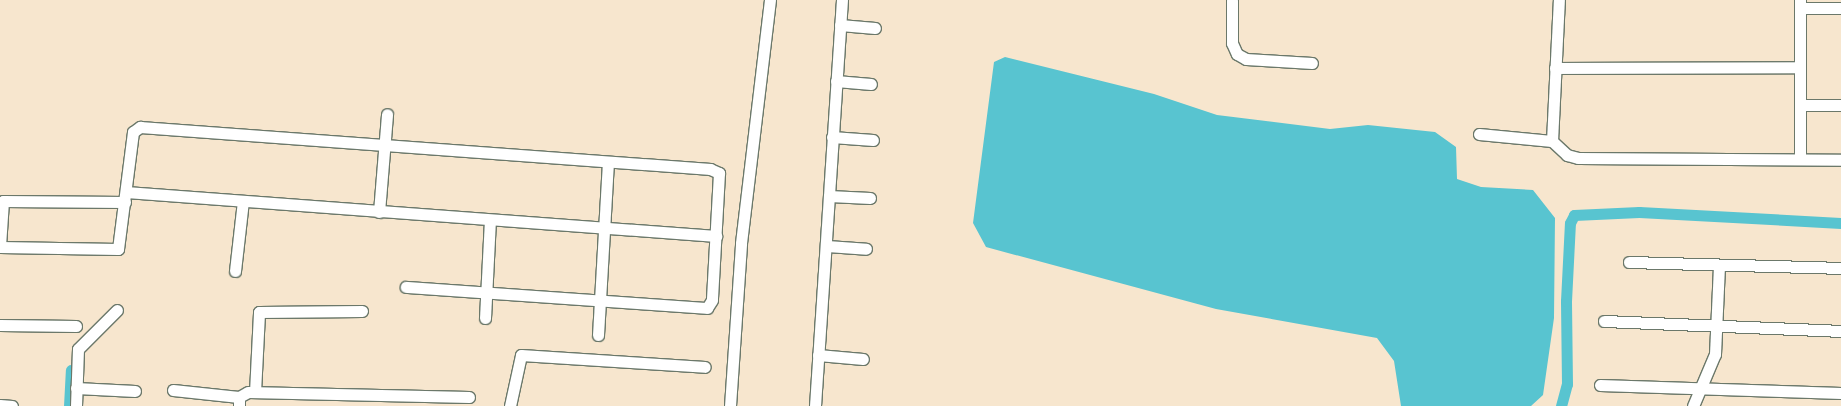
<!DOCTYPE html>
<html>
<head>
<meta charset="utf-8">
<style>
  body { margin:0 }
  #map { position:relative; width:1841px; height:406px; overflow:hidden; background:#f7e6ce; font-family:"Balsamiq Sans",sans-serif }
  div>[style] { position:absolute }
  .water>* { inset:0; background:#58c4d0 }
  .canal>* { height:11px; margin:-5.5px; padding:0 5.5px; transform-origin:5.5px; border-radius:5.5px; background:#58c4d0 }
  .roads { filter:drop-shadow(1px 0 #6b786a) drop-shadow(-1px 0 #6b786a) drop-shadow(0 1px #6b786a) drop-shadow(0 -1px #6b786a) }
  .street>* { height:11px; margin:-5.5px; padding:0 5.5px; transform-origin:5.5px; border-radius:5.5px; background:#fff }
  span { translate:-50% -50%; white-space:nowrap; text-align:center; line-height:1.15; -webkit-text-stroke:4px #fcf5e5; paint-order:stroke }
</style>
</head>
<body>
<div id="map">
  <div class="water">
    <i style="clip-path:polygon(1005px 57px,1154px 94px,1217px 115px,1330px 129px,1368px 125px,1435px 132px,1456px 147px,1457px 179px,1481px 187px,1533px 190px,1555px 218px,1554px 318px,1543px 395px,1531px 406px,1401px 406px,1394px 361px,1377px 338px,1216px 309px,986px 247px,973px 223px,994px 62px)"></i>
  </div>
  <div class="canal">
    <i style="left:69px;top:406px;width:36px;rotate:-87deg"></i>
    <i style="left:1561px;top:406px;width:23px;rotate:-75deg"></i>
    <i style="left:1567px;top:384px;width:83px;rotate:-90.7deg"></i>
    <i style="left:1566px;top:301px;width:78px;rotate:-87.1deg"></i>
    <i style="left:1570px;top:223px;width:9px;rotate:-63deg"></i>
    <i style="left:1574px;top:215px;width:65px;rotate:-2.6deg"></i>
    <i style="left:1639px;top:212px;width:202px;rotate:3.1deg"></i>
  </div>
  <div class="roads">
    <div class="street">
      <i style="left:1232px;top:0;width:43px;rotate:90deg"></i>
      <i style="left:1232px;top:43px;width:12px;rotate:66deg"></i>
      <i style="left:1237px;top:54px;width:10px;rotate:29deg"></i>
      <i style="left:1246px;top:59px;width:66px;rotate:3.5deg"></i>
      <i style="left:1800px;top:8px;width:41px"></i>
      <i style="left:840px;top:25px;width:35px;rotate:5deg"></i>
      <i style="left:1555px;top:68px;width:245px;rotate:-0.2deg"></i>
      <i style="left:836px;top:81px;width:35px;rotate:5deg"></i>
      <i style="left:1801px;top:105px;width:40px"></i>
      <i style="left:1479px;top:134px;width:73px;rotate:5.5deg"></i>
      <i style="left:1552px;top:141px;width:21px;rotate:43deg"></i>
      <i style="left:1567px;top:155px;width:11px;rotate:15deg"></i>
      <i style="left:1578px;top:158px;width:263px;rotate:0.4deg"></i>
      <i style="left:832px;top:137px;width:41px;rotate:4.2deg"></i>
      <i style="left:1552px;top:141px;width:141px;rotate:-87.2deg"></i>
      <i style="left:1800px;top:158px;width:158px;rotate:-90deg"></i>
      <i style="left:126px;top:192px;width:592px;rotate:4.27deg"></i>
      <i style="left:829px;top:196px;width:41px;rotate:2.8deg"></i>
      <i style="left:379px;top:212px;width:98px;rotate:-85.3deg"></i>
      <i style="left:0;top:246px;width:45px;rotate:-86.2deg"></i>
      <i style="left:3px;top:201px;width:122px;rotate:0.5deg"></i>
      <i style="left:827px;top:246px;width:39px;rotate:4deg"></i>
      <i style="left:0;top:247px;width:118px;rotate:1deg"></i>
      <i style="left:118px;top:249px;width:118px;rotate:-82.7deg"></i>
      <i style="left:133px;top:132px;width:9px;rotate:-36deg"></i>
      <i style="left:140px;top:127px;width:572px;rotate:4.21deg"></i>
      <i style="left:710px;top:169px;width:10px;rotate:24deg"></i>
      <i style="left:719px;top:173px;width:127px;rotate:93.2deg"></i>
      <i style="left:712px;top:300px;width:9px;rotate:122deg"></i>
      <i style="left:707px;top:308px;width:302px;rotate:-176deg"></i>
      <i style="left:1629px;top:262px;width:212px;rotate:1.6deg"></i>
      <i style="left:235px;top:271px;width:70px;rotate:-83.5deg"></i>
      <i style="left:485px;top:318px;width:98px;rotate:-87.1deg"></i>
      <i style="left:1604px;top:321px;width:237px;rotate:2.4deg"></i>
      <i style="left:0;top:325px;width:76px;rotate:0.8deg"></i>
      <i style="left:598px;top:335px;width:173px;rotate:-86.7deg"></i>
      <i style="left:818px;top:355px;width:45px;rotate:5.1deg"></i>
      <i style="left:1600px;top:385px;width:241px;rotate:1.9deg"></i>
      <i style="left:76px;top:388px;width:59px;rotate:2.9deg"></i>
      <i style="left:173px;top:390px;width:66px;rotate:6.1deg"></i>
      <i style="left:255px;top:392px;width:80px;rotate:-87.1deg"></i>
      <i style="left:259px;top:312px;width:103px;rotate:-0.6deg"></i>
      <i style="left:0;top:405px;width:12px;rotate:5deg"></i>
      <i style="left:76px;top:406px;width:57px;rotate:-88deg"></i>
      <i style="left:78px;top:349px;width:55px;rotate:-45deg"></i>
      <i style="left:239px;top:406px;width:9px;rotate:-90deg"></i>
      <i style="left:239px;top:397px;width:10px;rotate:-29deg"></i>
      <i style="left:248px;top:392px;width:221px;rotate:1.3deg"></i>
      <i style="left:510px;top:406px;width:52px;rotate:-77.8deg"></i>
      <i style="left:521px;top:355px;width:184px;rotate:3.7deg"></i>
      <i style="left:730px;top:406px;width:163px;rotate:-86.1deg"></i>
      <i style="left:741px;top:243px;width:245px;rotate:-83.2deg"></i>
      <i style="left:815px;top:406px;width:407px;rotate:-86.2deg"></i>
      <i style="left:1693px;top:406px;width:56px;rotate:-67.1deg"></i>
      <i style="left:1715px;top:354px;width:89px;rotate:-87.4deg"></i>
    </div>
  </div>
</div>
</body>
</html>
